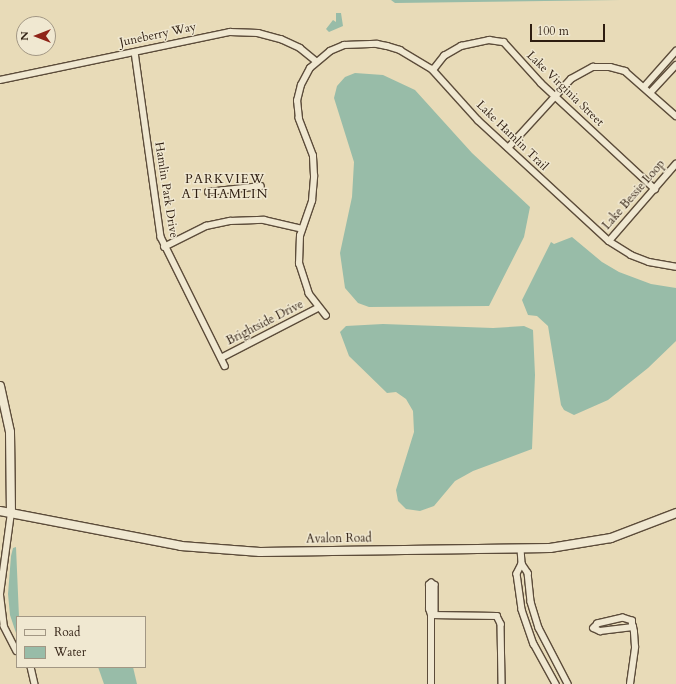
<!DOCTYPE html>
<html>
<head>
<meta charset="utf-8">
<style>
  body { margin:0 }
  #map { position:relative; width:676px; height:684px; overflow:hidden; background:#e8dbb8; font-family:Cardo,serif }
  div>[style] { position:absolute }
  .water>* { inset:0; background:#98bca8 }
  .roads { filter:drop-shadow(1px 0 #5c4c3a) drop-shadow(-1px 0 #5c4c3a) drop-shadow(0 1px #5c4c3a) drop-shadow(0 -1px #5c4c3a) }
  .street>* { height:5.5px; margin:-2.75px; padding:0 2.75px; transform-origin:2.75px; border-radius:2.75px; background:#f0e8d1 }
  .secondary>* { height:8px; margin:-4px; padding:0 4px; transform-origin:4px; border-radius:4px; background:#f0e8d1 }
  span { translate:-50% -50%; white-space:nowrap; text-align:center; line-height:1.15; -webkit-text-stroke:3px #f0e8d1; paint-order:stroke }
  .street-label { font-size:12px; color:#2e1d10 }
  .neighbourhood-label { font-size:13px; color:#2e1d10; letter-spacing:1px }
  .legend { position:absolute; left:16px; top:616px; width:130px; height:52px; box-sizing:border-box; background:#f0e8d1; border:1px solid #a29784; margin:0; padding:5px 7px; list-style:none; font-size:12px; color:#2e1d10 }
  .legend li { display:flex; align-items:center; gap:8px; height:20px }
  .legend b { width:20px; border:1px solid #a29784 }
  .north { position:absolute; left:16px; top:16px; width:40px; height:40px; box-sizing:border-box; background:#f0e8d1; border:1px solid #a29784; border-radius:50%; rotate:270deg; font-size:11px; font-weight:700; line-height:16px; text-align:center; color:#2e1d10 }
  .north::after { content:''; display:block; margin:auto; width:14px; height:18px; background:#8f2418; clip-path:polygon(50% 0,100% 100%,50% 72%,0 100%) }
  .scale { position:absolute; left:530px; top:24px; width:75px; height:18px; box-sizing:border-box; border:2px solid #2e1d10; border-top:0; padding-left:5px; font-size:12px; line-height:14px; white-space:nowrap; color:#2e1d10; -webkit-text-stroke:3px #f0e8d1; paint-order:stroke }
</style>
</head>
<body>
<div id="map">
  <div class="water">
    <i style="clip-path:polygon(391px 0,620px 0,395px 3px)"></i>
    <i style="clip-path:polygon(336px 13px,341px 13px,343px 26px,329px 32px,326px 29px,333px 20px,336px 22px)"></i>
    <i style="clip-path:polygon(355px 73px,383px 75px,415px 90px,472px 153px,530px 207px,524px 237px,489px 306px,369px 307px,358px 303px,345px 288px,340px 253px,352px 197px,354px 162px,334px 98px,337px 86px,345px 77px)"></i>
    <i style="clip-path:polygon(572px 237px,602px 262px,619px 272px,651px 284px,676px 288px,676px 341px,648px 368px,608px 400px,574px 415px,564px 410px,561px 405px,548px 326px,537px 316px,528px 315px,522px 300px,551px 242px,554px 244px)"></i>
    <i style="clip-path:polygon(383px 324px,493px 328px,524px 326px,533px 330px,535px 375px,532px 449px,473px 471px,455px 481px,434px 506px,420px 511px,406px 509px,398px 501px,396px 490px,414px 432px,413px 411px,406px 399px,396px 392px,387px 393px,349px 356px,340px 332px,346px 326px)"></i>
    <i style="clip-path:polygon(16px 547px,19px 617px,17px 617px,17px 636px,10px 615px,8px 594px,11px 556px,13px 548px)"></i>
    <i style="clip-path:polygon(98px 667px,133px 667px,137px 684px,104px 684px)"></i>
  </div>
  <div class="roads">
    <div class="street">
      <i style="left:135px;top:52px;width:187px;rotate:82deg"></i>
      <i style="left:161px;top:237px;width:144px;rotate:63.6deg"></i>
      <i style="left:433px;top:70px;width:18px;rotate:-52deg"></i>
      <i style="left:444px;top:56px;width:20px;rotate:-30deg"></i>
      <i style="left:461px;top:46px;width:29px;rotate:-12deg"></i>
      <i style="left:489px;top:40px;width:15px;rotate:8deg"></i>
      <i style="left:504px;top:42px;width:55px;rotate:47.9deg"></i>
      <i style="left:541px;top:83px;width:156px;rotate:42.9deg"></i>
      <i style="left:0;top:80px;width:235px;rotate:-11.8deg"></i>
      <i style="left:230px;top:32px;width:28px;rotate:2deg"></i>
      <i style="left:258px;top:33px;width:24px;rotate:15deg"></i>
      <i style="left:281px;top:39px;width:21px;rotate:25deg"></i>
      <i style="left:300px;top:48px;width:21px;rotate:39deg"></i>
      <i style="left:644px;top:87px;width:48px;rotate:-48.4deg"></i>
      <i style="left:650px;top:93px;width:38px;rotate:-47deg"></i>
      <i style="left:508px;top:148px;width:93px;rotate:-47.6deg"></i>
      <i style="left:571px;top:79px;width:25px;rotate:-29deg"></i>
      <i style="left:593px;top:67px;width:17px"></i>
      <i style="left:610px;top:67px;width:16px;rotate:15deg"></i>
      <i style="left:625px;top:71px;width:68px;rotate:41.4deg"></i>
      <i style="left:208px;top:192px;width:53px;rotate:-6.5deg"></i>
      <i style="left:609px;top:241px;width:102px;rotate:-49deg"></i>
      <i style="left:164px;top:247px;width:47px;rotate:-26.6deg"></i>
      <i style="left:206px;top:226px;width:25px;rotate:-12deg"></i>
      <i style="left:230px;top:221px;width:34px;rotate:-2deg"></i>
      <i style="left:264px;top:220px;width:39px;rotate:13deg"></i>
      <i style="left:326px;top:316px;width:28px;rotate:-128deg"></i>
      <i style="left:309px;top:294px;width:32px;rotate:-108deg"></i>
      <i style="left:299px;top:264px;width:28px;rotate:-88deg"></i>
      <i style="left:300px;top:236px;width:37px;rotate:-71deg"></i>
      <i style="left:312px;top:201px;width:25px;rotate:-85deg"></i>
      <i style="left:314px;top:176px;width:20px;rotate:-93deg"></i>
      <i style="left:313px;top:156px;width:40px;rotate:-111deg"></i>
      <i style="left:299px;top:119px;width:18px;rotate:-96deg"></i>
      <i style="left:297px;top:101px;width:16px;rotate:-76deg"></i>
      <i style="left:301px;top:85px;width:19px;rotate:-62deg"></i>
      <i style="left:310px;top:68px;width:26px;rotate:-40deg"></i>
      <i style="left:330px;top:51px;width:15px;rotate:-23deg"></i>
      <i style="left:344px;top:45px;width:33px;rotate:-2deg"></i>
      <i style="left:377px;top:44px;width:10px;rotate:11deg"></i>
      <i style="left:387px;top:46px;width:14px;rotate:17deg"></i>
      <i style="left:400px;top:50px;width:37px;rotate:31deg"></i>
      <i style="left:432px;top:69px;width:69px;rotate:48deg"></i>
      <i style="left:478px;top:120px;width:178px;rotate:42.7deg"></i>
      <i style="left:609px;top:241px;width:26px;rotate:32deg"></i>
      <i style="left:631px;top:255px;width:19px;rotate:21deg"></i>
      <i style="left:649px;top:262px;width:27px;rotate:10deg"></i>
      <i style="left:221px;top:358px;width:109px;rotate:-27.3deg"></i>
      <i style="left:521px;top:549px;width:15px;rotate:86deg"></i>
      <i style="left:522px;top:564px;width:11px;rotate:117deg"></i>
      <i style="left:517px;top:574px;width:36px;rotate:82deg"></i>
      <i style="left:522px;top:610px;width:36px;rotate:71deg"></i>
      <i style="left:534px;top:644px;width:46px;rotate:61.2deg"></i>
      <i style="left:522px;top:564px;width:11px;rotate:56deg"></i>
      <i style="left:528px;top:573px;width:29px;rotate:84deg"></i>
      <i style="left:531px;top:602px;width:27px;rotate:73deg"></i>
      <i style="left:539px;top:628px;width:63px;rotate:62.6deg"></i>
      <i style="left:0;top:591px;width:35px;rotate:83deg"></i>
      <i style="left:4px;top:626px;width:28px;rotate:63deg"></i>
      <i style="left:0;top:594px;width:82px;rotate:-82.3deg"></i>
      <i style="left:431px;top:615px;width:66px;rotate:0.9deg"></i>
      <i style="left:497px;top:616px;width:9px;rotate:63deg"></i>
      <i style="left:501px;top:624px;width:60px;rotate:89deg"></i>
      <i style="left:31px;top:667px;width:17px;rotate:77deg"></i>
      <i style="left:431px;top:684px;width:69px;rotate:-90deg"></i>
      <i style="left:431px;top:615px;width:6px;rotate:-108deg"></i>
      <i style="left:429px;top:609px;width:24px;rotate:-90deg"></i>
      <i style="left:429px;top:585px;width:3px;rotate:-45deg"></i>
      <i style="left:431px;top:583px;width:4px;rotate:27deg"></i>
      <i style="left:435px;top:585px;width:30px;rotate:90deg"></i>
      <i style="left:630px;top:684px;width:37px;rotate:-82deg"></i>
      <i style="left:635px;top:647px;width:15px;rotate:-94deg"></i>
      <i style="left:634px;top:632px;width:5px;rotate:-101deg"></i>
      <i style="left:633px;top:627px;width:3px;rotate:-108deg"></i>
      <i style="left:632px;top:624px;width:3px;rotate:-90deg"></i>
      <i style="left:632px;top:621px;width:9px;rotate:-162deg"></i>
      <i style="left:623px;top:618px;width:26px;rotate:167deg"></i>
      <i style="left:598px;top:624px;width:6px;rotate:135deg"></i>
      <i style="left:594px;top:628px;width:7px;rotate:27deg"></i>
      <i style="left:600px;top:631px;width:33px;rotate:-7deg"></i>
    </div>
    <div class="secondary">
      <i style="left:0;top:386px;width:47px;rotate:77.7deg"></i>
      <i style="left:10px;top:432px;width:81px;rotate:89.3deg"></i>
      <i style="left:0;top:511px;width:184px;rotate:10.9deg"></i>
      <i style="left:181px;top:546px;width:79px;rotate:4.3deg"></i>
      <i style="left:260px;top:552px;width:290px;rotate:-0.8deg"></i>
      <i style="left:550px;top:548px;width:62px;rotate:-9.3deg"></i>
      <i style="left:611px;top:538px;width:70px;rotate:-21deg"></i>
    </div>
  </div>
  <div class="street-label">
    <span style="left:158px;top:35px;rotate:-12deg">Juneberry Way</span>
    <span style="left:565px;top:89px;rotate:44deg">Lake Virginia Street</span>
    <span style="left:512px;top:136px;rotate:44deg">Lake Hamlin Trail</span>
    <span style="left:166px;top:190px;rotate:81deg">Hamlin Park Drive</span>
    <span style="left:634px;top:195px;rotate:-49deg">Lake Bessie Loop</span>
    <span style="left:265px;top:323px;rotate:-27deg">Brightside Drive</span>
    <span style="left:339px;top:539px;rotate:-1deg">Avalon Road</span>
  </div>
  <div class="neighbourhood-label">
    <span style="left:225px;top:187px">PARKVIEW<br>AT HAMLIN</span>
  </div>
  <ul class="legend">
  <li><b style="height:5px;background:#f0e8d1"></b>Road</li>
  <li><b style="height:11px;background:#98bca8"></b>Water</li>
  </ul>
  <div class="north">N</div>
  <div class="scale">100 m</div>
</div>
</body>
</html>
